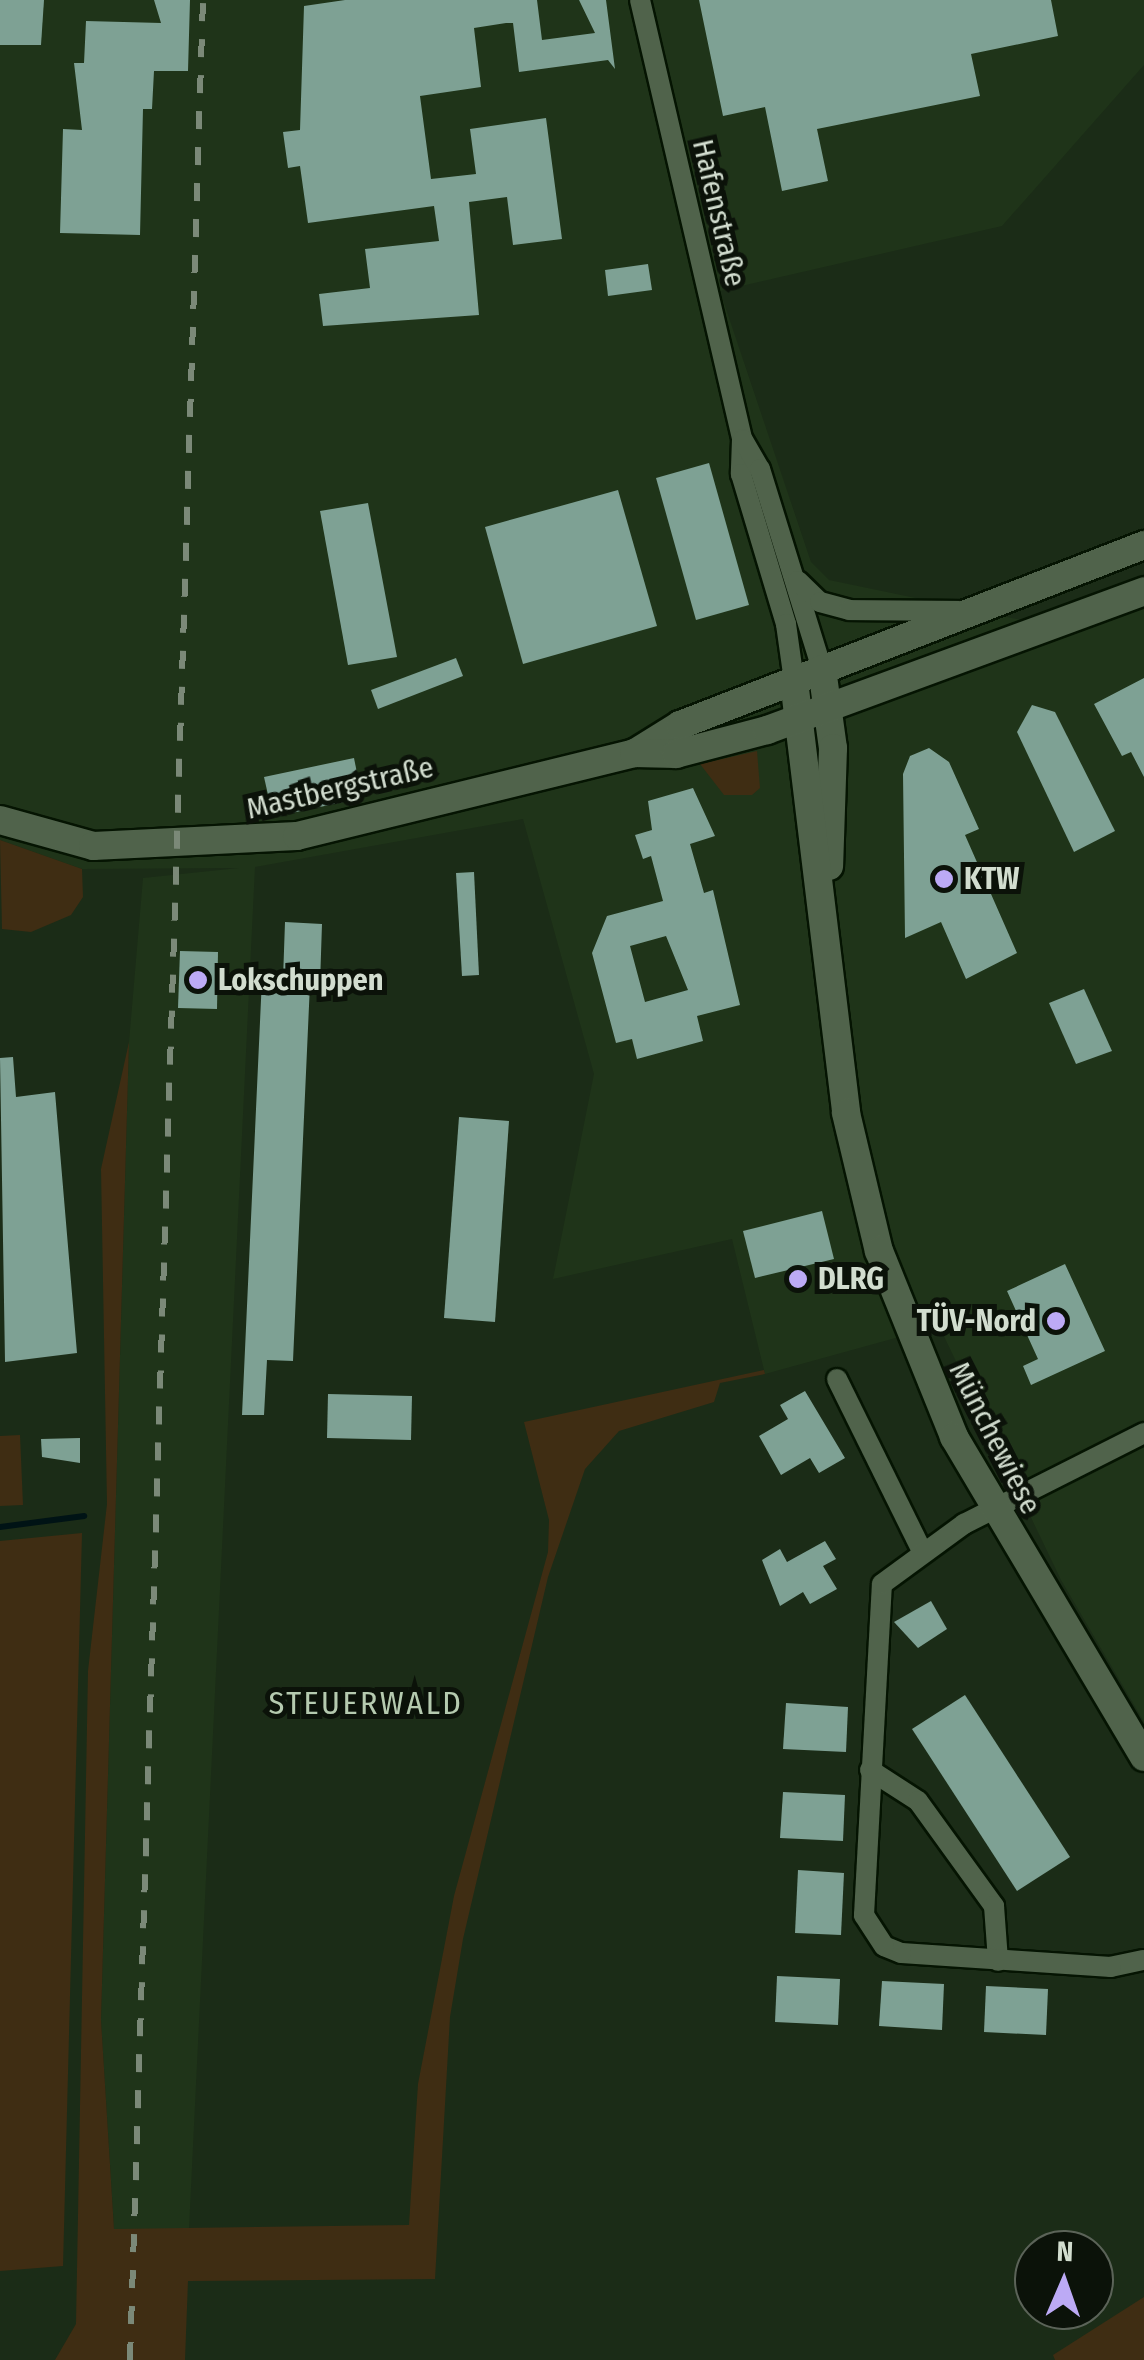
<!DOCTYPE html>
<html>
<head>
<meta charset="utf-8">
<style>
  body { margin:0 }
  #map { position:relative; width:1144px; height:2360px; overflow:hidden; background:#1b2c17; font-family:"Fira Sans Condensed",sans-serif }
  div>[style] { position:absolute }
  .built>* { inset:0; background:#1f3419 }
  .green>* { inset:0; background:#3f2d13 }
  .stream>* { height:6px; margin:-3px; padding:0 3px; transform-origin:3px; border-radius:3px; background:#001315 }
  .building>* { inset:0; background:#7ea194 }
  .roads { filter:drop-shadow(2px 0 #051402) drop-shadow(-2px 0 #051402) drop-shadow(0 2px #051402) drop-shadow(0 -2px #051402) }
  .street>* { height:20px; margin:-10px; padding:0 10px; transform-origin:10px; border-radius:10px; background:#50634b }
  .secondary>* { height:28px; margin:-14px; padding:0 14px; transform-origin:14px; border-radius:14px; background:#50634b }
  .rail>* { height:6px; margin-top:-3px; transform-origin:0; background:repeating-linear-gradient(90deg,#7b8978 0 18px,transparent 0 36px) }
  .dots>* { width:28px; height:28px; translate:-50% -50%; box-sizing:border-box; border:5px solid #0b1209; border-radius:50% }
  span { translate:-50% -50%; white-space:nowrap; text-align:center; line-height:1.15; -webkit-text-stroke:10px #0b1209; paint-order:stroke }
  .street-label { font-size:30px; color:#d2ddcf }
  .poi-label { font-size:30px; color:#d2ddcf; font-weight:700 }
  .left { translate:0 -50%; text-align:left }
  .right { translate:-100% -50%; text-align:right }
  .neighbourhood-label { font-size:32px; color:#b5caaf; letter-spacing:2.5px }
  .north { position:absolute; left:1014px; top:2230px; width:100px; height:100px; box-sizing:border-box; background:#0b1209; border:2px solid #5b6358; border-radius:50%; rotate:2deg; font-size:28px; font-weight:700; line-height:40px; text-align:center; color:#d2ddcf }
  .north::after { content:''; display:block; margin:auto; width:35px; height:45px; background:#bcaaf5; clip-path:polygon(50% 0,100% 100%,50% 72%,0 100%) }
</style>
</head>
<body>
<div id="map">
  <div class="built">
    <i style="clip-path:polygon(0 0,1144px 0,1144px 65px,1002px 226px,720px 291px,811px 562px,829px 580px,1070px 630px,1144px 606px,1144px 1722px,1061px 1580px,939px 1326px,765px 1374px,732px 1239px,553px 1279px,594px 1074px,523px 819px,255px 867px,189px 2229px,114px 2229px,101px 2020px,129px 1042px,143px 878px,239px 868px,82px 869px,0 840px)"></i>
  </div>
  <div class="green">
    <i style="clip-path:polygon(757px 751px,760px 788px,752px 795px,724px 795px,700px 764px)"></i>
    <i style="clip-path:polygon(0 840px,82px 869px,83px 897px,71px 915px,31px 932px,2px 929px)"></i>
    <i style="clip-path:polygon(129px 1042px,101px 2020px,114px 2229px,409px 2225px,418px 2084px,454px 1896px,548px 1552px,549px 1520px,524px 1422px,764px 1370px,765px 1374px,720px 1383px,714px 1402px,619px 1431px,585px 1469px,548px 1577px,463px 1939px,450px 2017px,435px 2279px,188px 2281px,185px 2360px,55px 2360px,76px 2324px,88px 1671px,107px 1504px,101px 1169px)"></i>
    <i style="clip-path:polygon(20px 1435px,23px 1505px,0 1506px,0 1436px)"></i>
    <i style="clip-path:polygon(82px 1533px,63px 2266px,0 2271px,0 1541px)"></i>
    <i style="clip-path:polygon(1144px 2297px,1144px 2360px,1055px 2360px,1053px 2355px)"></i>
  </div>
  <div class="stream">
    <i style="left:0;top:1527px;width:85px;rotate:-7.5deg"></i>
  </div>
  <div class="building">
    <i style="clip-path:polygon(0 0,44px 0,41px 45px,0 45px)"></i>
    <i style="clip-path:polygon(154px 0,190px 0,188px 71px,154px 71px,152px 109px,143px 109px,140px 235px,60px 233px,63px 129px,82px 130px,74px 63px,84px 63px,86px 21px,161px 23px)"></i>
    <i style="clip-path:polygon(345px 0,537px 0,542px 40px,595px 33px,579px 0,606px 0,615px 69px,608px 60px,519px 72px,513px 23px,506px 23px,474px 28px,481px 87px,420px 96px,431px 179px,476px 174px,470px 129px,546px 118px,562px 239px,513px 245px,507px 197px,469px 202px,479px 315px,323px 326px,319px 294px,370px 288px,365px 249px,439px 241px,434px 206px,308px 223px,300px 166px,288px 168px,283px 132px,300px 130px,304px 6px)"></i>
    <i style="clip-path:polygon(699px 0,1051px 0,1058px 36px,971px 54px,980px 96px,817px 129px,828px 181px,782px 191px,765px 107px,723px 116px)"></i>
    <i style="clip-path:polygon(648px 264px,652px 290px,608px 296px,605px 270px)"></i>
    <i style="clip-path:polygon(709px 463px,749px 605px,696px 620px,656px 478px)"></i>
    <i style="clip-path:polygon(618px 490px,657px 626px,523px 664px,485px 527px)"></i>
    <i style="clip-path:polygon(368px 503px,397px 657px,348px 665px,320px 511px)"></i>
    <i style="clip-path:polygon(456px 658px,463px 676px,378px 709px,371px 690px)"></i>
    <i style="clip-path:polygon(1144px 678px,1144px 777px,1131px 752px,1122px 756px,1094px 704px)"></i>
    <i style="clip-path:polygon(1032px 705px,1055px 712px,1115px 831px,1074px 852px,1017px 732px)"></i>
    <i style="clip-path:polygon(929px 748px,949px 762px,979px 829px,965px 835px,1017px 953px,966px 979px,941px 922px,905px 938px,903px 774px,910px 756px)"></i>
    <i style="clip-path:polygon(354px 758px,362px 798px,273px 817px,264px 777px)"></i>
    <i style="clip-path:polygon(evenodd,693px 788px,715px 836px,690px 844px,704px 893px,713px 890px,740px 1005px,697px 1016px,703px 1041px,637px 1059px,632px 1039px,616px 1043px,592px 953px,607px 916px,663px 901px,651px 856px,643px 859px,635px 835px,652px 830px,648px 801px,693px 788px,666px 936px,688px 990px,645px 1002px,630px 946px,666px 936px)"></i>
    <i style="clip-path:polygon(474px 872px,479px 975px,462px 976px,456px 873px)"></i>
    <i style="clip-path:polygon(285px 922px,322px 924px,320px 984px,310px 984px,293px 1361px,267px 1360px,264px 1415px,242px 1415px,262px 978px,283px 979px)"></i>
    <i style="clip-path:polygon(180px 951px,218px 952px,217px 1009px,178px 1008px)"></i>
    <i style="clip-path:polygon(1084px 989px,1112px 1051px,1076px 1064px,1049px 1003px)"></i>
    <i style="clip-path:polygon(13px 1057px,16px 1097px,55px 1092px,77px 1353px,5px 1362px,0 1058px)"></i>
    <i style="clip-path:polygon(459px 1117px,509px 1121px,495px 1322px,444px 1318px)"></i>
    <i style="clip-path:polygon(822px 1211px,834px 1259px,755px 1278px,743px 1231px)"></i>
    <i style="clip-path:polygon(1065px 1264px,1105px 1351px,1031px 1385px,1023px 1366px,1038px 1359px,1007px 1291px)"></i>
    <i style="clip-path:polygon(805px 1391px,845px 1458px,819px 1473px,810px 1458px,781px 1475px,759px 1436px,788px 1419px,780px 1405px)"></i>
    <i style="clip-path:polygon(328px 1394px,412px 1396px,411px 1440px,327px 1438px)"></i>
    <i style="clip-path:polygon(80px 1438px,80px 1463px,42px 1457px,41px 1439px)"></i>
    <i style="clip-path:polygon(825px 1541px,836px 1559px,823px 1566px,837px 1589px,810px 1604px,803px 1592px,780px 1606px,762px 1560px,780px 1549px,787px 1562px)"></i>
    <i style="clip-path:polygon(931px 1601px,947px 1629px,918px 1648px,894px 1622px)"></i>
    <i style="clip-path:polygon(965px 1695px,1070px 1857px,1017px 1891px,912px 1729px)"></i>
    <i style="clip-path:polygon(786px 1703px,848px 1707px,846px 1752px,783px 1749px)"></i>
    <i style="clip-path:polygon(783px 1792px,845px 1795px,843px 1841px,780px 1838px)"></i>
    <i style="clip-path:polygon(798px 1870px,844px 1873px,841px 1935px,795px 1933px)"></i>
    <i style="clip-path:polygon(777px 1976px,840px 1979px,838px 2025px,775px 2022px)"></i>
    <i style="clip-path:polygon(882px 1981px,944px 1984px,942px 2030px,879px 2026px)"></i>
    <i style="clip-path:polygon(986px 1986px,1048px 1989px,1046px 2035px,984px 2032px)"></i>
  </div>
  <div class="roads">
    <div class="street">
      <i style="left:640px;top:0;width:451px;rotate:76.9deg"></i>
      <i style="left:742px;top:439px;width:35px;rotate:92deg"></i>
      <i style="left:741px;top:474px;width:157px;rotate:73.3deg"></i>
      <i style="left:786px;top:624px;width:58px;rotate:82deg"></i>
      <i style="left:743px;top:440px;width:34px;rotate:60deg"></i>
      <i style="left:760px;top:469px;width:209px;rotate:72.8deg"></i>
      <i style="left:798px;top:581px;width:30px;rotate:44deg"></i>
      <i style="left:820px;top:602px;width:30px;rotate:15deg"></i>
      <i style="left:849px;top:610px;width:110px;rotate:0.5deg"></i>
      <i style="left:837px;top:1379px;width:192px;rotate:63.7deg"></i>
      <i style="left:870px;top:1770px;width:57px;rotate:32.9deg"></i>
      <i style="left:918px;top:1801px;width:130px;rotate:54.1deg"></i>
      <i style="left:994px;top:1906px;width:55px;rotate:85.8deg"></i>
      <i style="left:1143px;top:1960px;width:33px;rotate:168deg"></i>
      <i style="left:1111px;top:1967px;width:210px;rotate:-176.2deg"></i>
      <i style="left:901px;top:1953px;width:18px;rotate:-158deg"></i>
      <i style="left:884px;top:1946px;width:37px;rotate:-123deg"></i>
      <i style="left:864px;top:1915px;width:331px;rotate:-86.9deg"></i>
      <i style="left:882px;top:1584px;width:102px;rotate:-36.2deg"></i>
      <i style="left:964px;top:1524px;width:202px;rotate:-26.8deg"></i>
    </div>
    <div class="secondary">
      <i style="left:822px;top:669px;width:80px;rotate:82.1deg"></i>
      <i style="left:833px;top:748px;width:118px;rotate:91.9deg"></i>
      <i style="left:794px;top:681px;width:435px;rotate:83.1deg"></i>
      <i style="left:846px;top:1113px;width:142px;rotate:76.6deg"></i>
      <i style="left:879px;top:1251px;width:201px;rotate:68deg"></i>
      <i style="left:954px;top:1437px;width:372px;rotate:59.3deg"></i>
      <i style="left:635px;top:753px;width:53px;rotate:-31.9deg"></i>
      <i style="left:680px;top:725px;width:498px;rotate:-21.2deg"></i>
      <i style="left:0;top:820px;width:97px;rotate:15.6deg"></i>
      <i style="left:93px;top:846px;width:204px;rotate:-2.8deg"></i>
      <i style="left:297px;top:836px;width:347px;rotate:-13.8deg"></i>
      <i style="left:634px;top:753px;width:42px;rotate:1.4deg"></i>
      <i style="left:676px;top:754px;width:94px;rotate:-14.8deg"></i>
      <i style="left:767px;top:730px;width:402px;rotate:-20.2deg"></i>
    </div>
  </div>
  <div class="rail">
    <i style="left:130px;top:2360px;width:2361px;rotate:-88.23deg"></i>
  </div>
  <div class="dots">
    <i style="left:944px;top:879px;background:#bcaaf5"></i>
    <i style="left:198px;top:980px;background:#bcaaf5"></i>
    <i style="left:798px;top:1279px;background:#bcaaf5"></i>
    <i style="left:1056px;top:1321px;background:#bcaaf5"></i>
  </div>
  <div class="street-label">
    <span style="left:719px;top:213px;rotate:77deg">Hafenstraße</span>
    <span style="left:340px;top:788px;rotate:-13deg">Mastbergstraße</span>
    <span style="left:995px;top:1438px;rotate:63deg">Münchewiese</span>
  </div>
  <div class="poi-label">
    <span class="left" style="left:964px;top:879px">KTW</span>
    <span class="left" style="left:218px;top:980px">Lokschuppen</span>
    <span class="left" style="left:818px;top:1279px">DLRG</span>
    <span class="right" style="left:1036px;top:1321px">TÜV-Nord</span>
  </div>
  <div class="neighbourhood-label">
    <span style="left:366px;top:1703px">STEUERWALD</span>
  </div>
  <div class="north">N</div>
</div>
</body>
</html>
